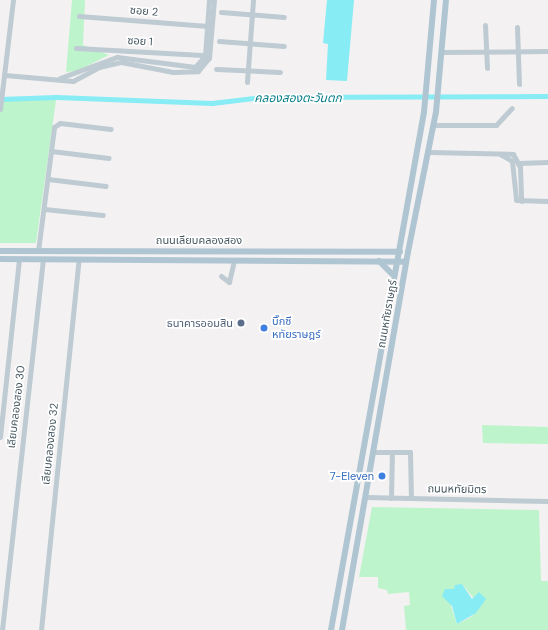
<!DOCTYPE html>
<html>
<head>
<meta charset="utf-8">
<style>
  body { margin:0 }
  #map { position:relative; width:548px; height:630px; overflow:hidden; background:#f4f1f2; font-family:"DM Sans","Noto Sans Thai",sans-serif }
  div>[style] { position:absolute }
  .green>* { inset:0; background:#bef4cb }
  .water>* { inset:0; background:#87ecf4 }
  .canal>* { height:5px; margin:-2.5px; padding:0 2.5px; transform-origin:2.5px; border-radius:2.5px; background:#87ecf4 }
  .minor>* { height:5px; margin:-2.5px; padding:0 2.5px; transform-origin:2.5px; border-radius:2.5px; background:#becbd2 }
  .major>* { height:6px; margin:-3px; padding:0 3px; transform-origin:3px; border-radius:3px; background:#afc6d2 }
  .dots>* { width:11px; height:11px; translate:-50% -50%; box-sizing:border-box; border:2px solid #fff; border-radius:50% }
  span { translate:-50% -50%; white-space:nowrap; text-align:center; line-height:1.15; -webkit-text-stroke:3.5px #fff; paint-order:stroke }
  .street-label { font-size:11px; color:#475861 }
  .shop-label { font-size:11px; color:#366cbe }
  .left { translate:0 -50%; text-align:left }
  .right { translate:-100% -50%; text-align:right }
  .service-label { font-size:11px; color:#4e5e75 }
  .water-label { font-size:12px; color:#057e88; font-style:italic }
</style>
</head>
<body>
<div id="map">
  <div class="green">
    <i style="clip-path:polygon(72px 0,85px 0,83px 45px,109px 55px,77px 71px,66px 72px)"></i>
    <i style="clip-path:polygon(0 99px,56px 100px,36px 243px,0 243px)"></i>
    <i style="clip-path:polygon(482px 425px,548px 427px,548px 444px,483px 443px)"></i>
    <i style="clip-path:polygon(evenodd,372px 507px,539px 510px,541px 581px,548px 581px,548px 630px,406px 630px,404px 606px,410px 605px,409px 592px,388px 594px,387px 590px,378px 588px,378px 577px,359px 577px,372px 507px,462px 584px,480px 606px,471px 617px,457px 624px,451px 606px,462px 584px)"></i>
  </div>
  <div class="water">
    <i style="clip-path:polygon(327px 0,354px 0,347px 81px,326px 80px,328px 44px,323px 43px)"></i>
    <i style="clip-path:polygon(462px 584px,472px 599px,479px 592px,486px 599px,476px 613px,457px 624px,452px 606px,442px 596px,445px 589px,454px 589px,455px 585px)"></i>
  </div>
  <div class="canal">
    <i style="left:0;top:99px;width:56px;rotate:-2deg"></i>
    <i style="left:56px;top:97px;width:156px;rotate:2.2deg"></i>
    <i style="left:212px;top:103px;width:49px;rotate:-7deg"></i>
    <i style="left:261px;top:97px;width:287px;rotate:-0.2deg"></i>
  </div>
  <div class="minor">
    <i style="left:221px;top:12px;width:63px;rotate:4.5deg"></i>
    <i style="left:79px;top:16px;width:129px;rotate:4.4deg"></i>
    <i style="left:485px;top:25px;width:43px;rotate:87.3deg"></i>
    <i style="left:517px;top:27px;width:57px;rotate:88deg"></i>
    <i style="left:219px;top:41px;width:65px;rotate:4.4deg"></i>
    <i style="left:76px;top:48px;width:126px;rotate:3.2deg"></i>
    <i style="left:441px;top:52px;width:107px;rotate:-0.5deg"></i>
    <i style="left:216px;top:69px;width:64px;rotate:2.7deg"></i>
    <i style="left:5px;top:75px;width:68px;rotate:5deg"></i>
    <i style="left:73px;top:81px;width:30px;rotate:-28deg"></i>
    <i style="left:99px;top:67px;width:23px;rotate:-13deg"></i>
    <i style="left:121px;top:62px;width:53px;rotate:10.9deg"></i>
    <i style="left:173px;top:72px;width:25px;rotate:-2deg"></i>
    <i style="left:198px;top:71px;width:17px;rotate:-50deg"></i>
    <i style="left:209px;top:58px;width:58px;rotate:-85.1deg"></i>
    <i style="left:60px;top:78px;width:61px;rotate:-20.2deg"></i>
    <i style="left:117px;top:57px;width:79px;rotate:7.3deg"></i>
    <i style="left:195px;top:67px;width:15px;rotate:-48deg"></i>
    <i style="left:205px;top:56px;width:56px;rotate:-85.9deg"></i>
    <i style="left:247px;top:82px;width:82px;rotate:-85.8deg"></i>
    <i style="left:0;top:109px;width:110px;rotate:-83.2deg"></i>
    <i style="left:434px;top:125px;width:62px"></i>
    <i style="left:496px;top:125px;width:23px;rotate:-47deg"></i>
    <i style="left:51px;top:151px;width:58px;rotate:6.9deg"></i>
    <i style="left:428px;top:152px;width:85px;rotate:1.3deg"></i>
    <i style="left:513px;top:154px;width:15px;rotate:62deg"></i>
    <i style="left:520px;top:167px;width:34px;rotate:88deg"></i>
    <i style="left:500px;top:154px;width:14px;rotate:30deg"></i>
    <i style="left:512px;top:161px;width:39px;rotate:84deg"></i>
    <i style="left:516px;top:200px;width:32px;rotate:2deg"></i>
    <i style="left:518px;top:163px;width:30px;rotate:-2deg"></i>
    <i style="left:48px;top:179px;width:58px;rotate:6.9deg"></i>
    <i style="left:44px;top:209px;width:59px;rotate:5.8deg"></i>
    <i style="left:38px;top:251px;width:125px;rotate:-82.6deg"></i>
    <i style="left:54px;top:127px;width:7px;rotate:-34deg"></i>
    <i style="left:60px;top:123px;width:51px;rotate:6.7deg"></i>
    <i style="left:221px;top:276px;width:10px;rotate:37deg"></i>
    <i style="left:229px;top:282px;width:22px;rotate:-77deg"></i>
    <i style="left:0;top:437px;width:179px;rotate:-83.9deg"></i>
    <i style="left:374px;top:452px;width:36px"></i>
    <i style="left:410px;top:452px;width:46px;rotate:88.8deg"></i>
    <i style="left:366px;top:497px;width:182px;rotate:1.3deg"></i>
    <i style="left:391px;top:498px;width:46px;rotate:-88.8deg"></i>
    <i style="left:2px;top:630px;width:373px;rotate:-83.7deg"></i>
    <i style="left:41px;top:630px;width:373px;rotate:-84.2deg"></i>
  </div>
  <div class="major">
    <i style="left:0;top:251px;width:400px;rotate:0.1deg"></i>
    <i style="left:0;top:259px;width:406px;rotate:0.4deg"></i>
    <i style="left:379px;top:261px;width:18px;rotate:45deg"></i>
    <i style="left:331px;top:630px;width:526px;rotate:-79.82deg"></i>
    <i style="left:424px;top:112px;width:112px;rotate:-84.9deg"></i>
    <i style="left:342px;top:630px;width:384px;rotate:-80.1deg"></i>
    <i style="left:408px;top:252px;width:143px;rotate:-78.7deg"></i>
    <i style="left:436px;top:112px;width:112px;rotate:-84.9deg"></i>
  </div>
  <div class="dots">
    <i style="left:241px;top:323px;background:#5c6f8a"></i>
    <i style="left:264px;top:328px;background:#3f7fe0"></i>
    <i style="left:382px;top:476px;background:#3f7fe0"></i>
  </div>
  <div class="street-label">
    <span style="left:144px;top:11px;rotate:5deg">ซอย 2</span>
    <span style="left:140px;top:41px;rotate:3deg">ซอย 1</span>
    <span style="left:199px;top:240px">ถนนเลียบคลองสอง</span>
    <span style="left:387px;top:314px;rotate:-80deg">ถนนหทัยราษฎร์</span>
    <span style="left:16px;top:407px;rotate:-83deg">เลียบคลองสอง 30</span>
    <span style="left:50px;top:444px;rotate:-84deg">เลียบคลองสอง 32</span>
    <span style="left:457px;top:489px;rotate:1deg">ถนนหทัยมิตร</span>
  </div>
  <div class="shop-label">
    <span class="left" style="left:272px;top:328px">บิ๊กซี<br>หทัยราษฎร์</span>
    <span class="right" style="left:374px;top:476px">7-Eleven</span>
  </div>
  <div class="service-label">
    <span class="right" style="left:233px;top:323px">ธนาคารออมสิน</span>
  </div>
  <div class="water-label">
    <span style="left:298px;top:99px">คลองสองตะวันตก</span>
  </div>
</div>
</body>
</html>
